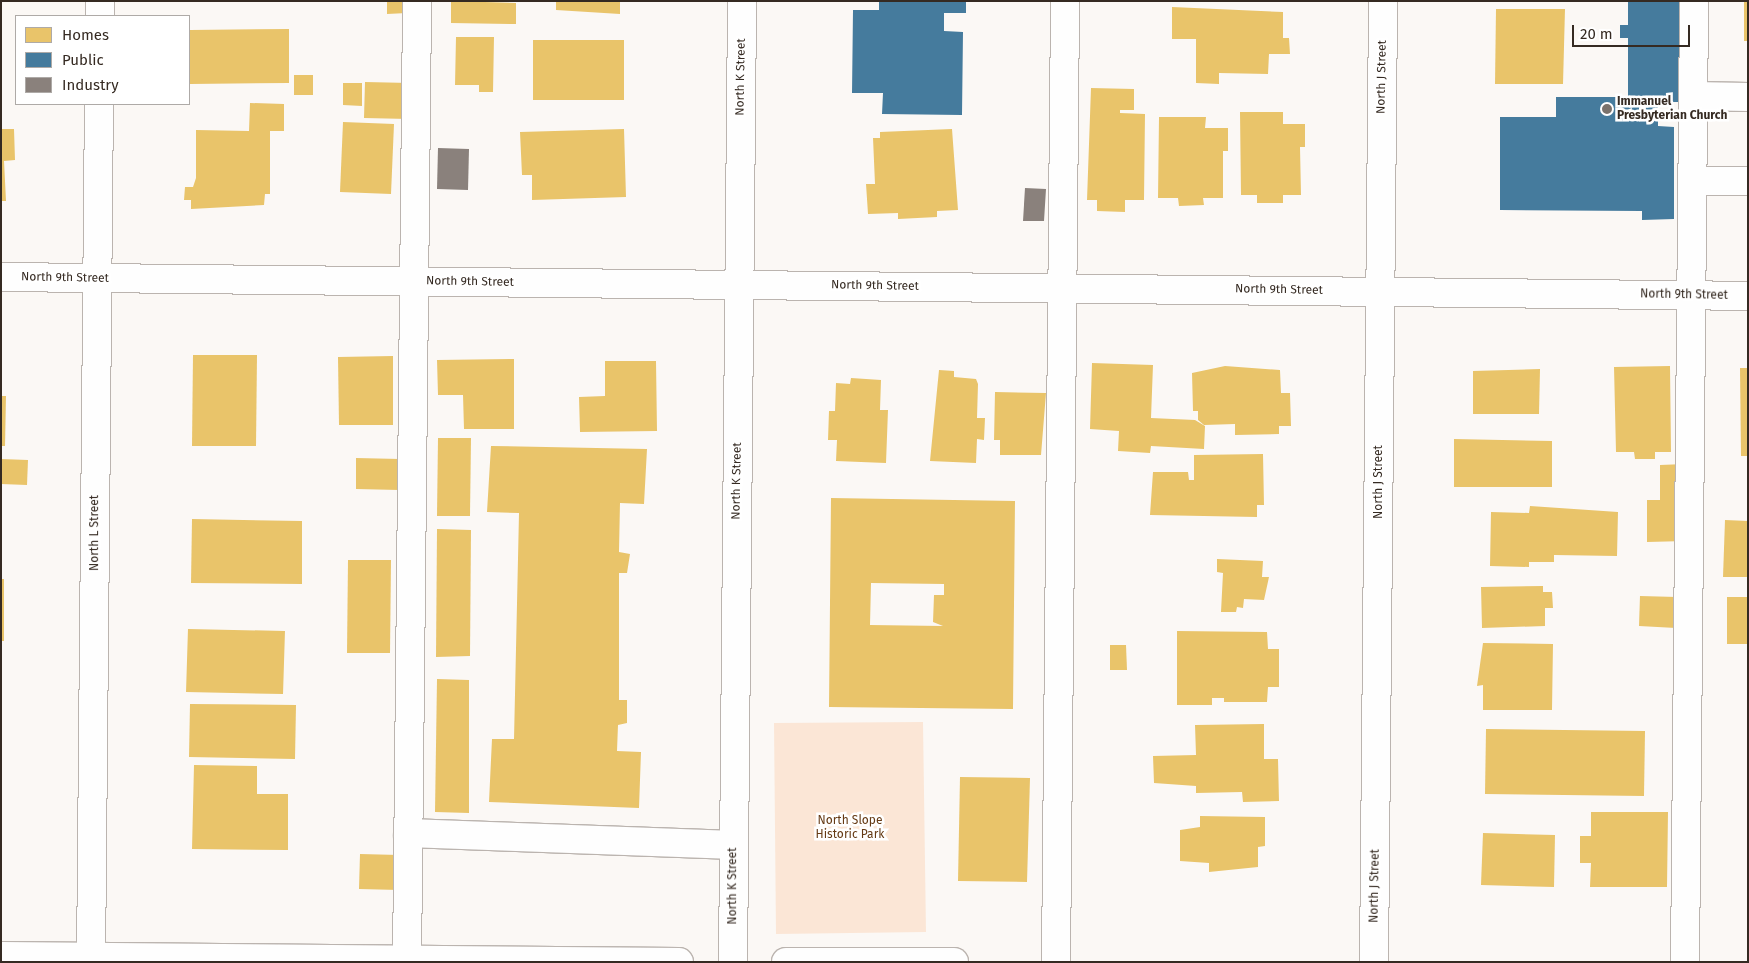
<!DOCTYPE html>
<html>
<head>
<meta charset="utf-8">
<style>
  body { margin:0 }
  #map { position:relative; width:1749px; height:963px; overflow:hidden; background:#fbf8f5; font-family:"Fira Sans",sans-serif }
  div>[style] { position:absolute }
  .green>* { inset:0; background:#fbe6d6 }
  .homes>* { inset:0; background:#e9c46a }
  .public>* { inset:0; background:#457b9d }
  .industry>* { inset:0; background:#8a817c }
  .roads { filter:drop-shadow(1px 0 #bbb4af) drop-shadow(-1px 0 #bbb4af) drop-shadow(0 1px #bbb4af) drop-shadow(0 -1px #bbb4af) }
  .minor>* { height:28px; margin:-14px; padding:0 14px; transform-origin:14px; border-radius:14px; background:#fefefe }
  .dots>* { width:14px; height:14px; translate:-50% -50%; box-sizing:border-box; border:2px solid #fff; border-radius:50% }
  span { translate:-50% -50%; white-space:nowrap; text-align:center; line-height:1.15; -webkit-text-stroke:5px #fff; paint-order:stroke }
  .street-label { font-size:12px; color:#352a22 }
  .poi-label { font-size:12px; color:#352a22; font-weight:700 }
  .left { translate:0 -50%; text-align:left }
  .park-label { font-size:12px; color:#653a14 }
  .frame { position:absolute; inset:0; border:2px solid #352a22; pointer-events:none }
  .legend { position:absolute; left:15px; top:15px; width:175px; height:90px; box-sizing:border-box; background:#fff; border:1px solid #aeaaa7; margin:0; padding:6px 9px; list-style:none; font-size:15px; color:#352a22 }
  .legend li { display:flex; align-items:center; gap:10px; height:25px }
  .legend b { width:25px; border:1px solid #aeaaa7 }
  .scale { position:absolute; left:1572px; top:25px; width:118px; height:22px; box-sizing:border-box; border:2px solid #352a22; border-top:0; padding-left:6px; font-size:15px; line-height:18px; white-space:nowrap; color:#352a22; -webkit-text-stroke:4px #fff; paint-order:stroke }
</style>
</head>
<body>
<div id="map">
  <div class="green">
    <i style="clip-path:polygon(923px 722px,926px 932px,776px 934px,774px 723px)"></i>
  </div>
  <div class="homes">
    <i style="clip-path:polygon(387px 1px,407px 1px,407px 13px,387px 14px)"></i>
    <i style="clip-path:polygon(451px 1px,516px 3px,516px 24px,451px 23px)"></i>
    <i style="clip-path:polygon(556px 1px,620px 1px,620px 14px,556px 10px)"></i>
    <i style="clip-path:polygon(1744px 1px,1748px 1px,1748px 41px,1744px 41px)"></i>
    <i style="clip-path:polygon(1172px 7px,1283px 12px,1283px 38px,1289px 38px,1290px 54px,1269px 54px,1268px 74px,1219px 73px,1219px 84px,1196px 83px,1196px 39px,1172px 39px)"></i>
    <i style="clip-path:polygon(1496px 9px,1565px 9px,1563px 84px,1495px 84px)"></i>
    <i style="clip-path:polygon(289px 29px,289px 83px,190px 84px,190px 30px)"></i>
    <i style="clip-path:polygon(456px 37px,494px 37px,493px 92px,479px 92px,479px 85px,455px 85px)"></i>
    <i style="clip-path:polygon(533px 40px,624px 40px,624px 100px,533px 100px)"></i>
    <i style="clip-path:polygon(294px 75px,313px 75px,313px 95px,294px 95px)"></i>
    <i style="clip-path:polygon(365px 82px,410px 83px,409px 119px,364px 118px)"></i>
    <i style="clip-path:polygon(343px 83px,362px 83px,362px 106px,343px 105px)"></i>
    <i style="clip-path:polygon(1091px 88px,1134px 89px,1134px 110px,1120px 110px,1120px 113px,1145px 114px,1144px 200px,1125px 200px,1125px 212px,1097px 211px,1097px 200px,1087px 200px)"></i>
    <i style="clip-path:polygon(250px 103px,284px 104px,284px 131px,270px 131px,270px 194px,265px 194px,264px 205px,191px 209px,191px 200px,184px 200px,185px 187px,193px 187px,196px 178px,196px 130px,249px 131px)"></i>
    <i style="clip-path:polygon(1240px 112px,1283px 112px,1283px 124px,1305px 124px,1305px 147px,1300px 147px,1301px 195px,1283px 195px,1283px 203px,1257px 203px,1257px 195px,1241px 195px)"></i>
    <i style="clip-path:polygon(1159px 117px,1206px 117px,1205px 128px,1228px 128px,1228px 151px,1223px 151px,1223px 198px,1203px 198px,1204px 205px,1179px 206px,1178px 198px,1158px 198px)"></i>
    <i style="clip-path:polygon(343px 122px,394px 124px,391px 194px,340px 192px)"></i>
    <i style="clip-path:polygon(1px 129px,14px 129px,15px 160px,4px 161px,6px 201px,1px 201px)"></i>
    <i style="clip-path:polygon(624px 129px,626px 197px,532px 200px,532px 175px,522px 175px,520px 132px)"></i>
    <i style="clip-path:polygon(952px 129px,958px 210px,937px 211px,937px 217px,898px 219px,898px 213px,868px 214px,866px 184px,875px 184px,873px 138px,880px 138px,880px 132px)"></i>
    <i style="clip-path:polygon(193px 355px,257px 355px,256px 446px,192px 446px)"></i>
    <i style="clip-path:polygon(393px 356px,393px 425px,339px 425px,338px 357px)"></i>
    <i style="clip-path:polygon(514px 359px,514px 429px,464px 429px,463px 395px,438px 395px,437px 360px)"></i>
    <i style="clip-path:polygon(605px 361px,656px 361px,657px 431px,580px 432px,579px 397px,605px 396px)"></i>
    <i style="clip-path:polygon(1092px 363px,1153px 365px,1151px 418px,1195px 420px,1205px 426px,1204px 449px,1151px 446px,1150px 453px,1118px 451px,1119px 431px,1090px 429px)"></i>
    <i style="clip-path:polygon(1225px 366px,1280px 370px,1281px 393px,1290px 393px,1291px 426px,1279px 426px,1279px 434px,1235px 435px,1235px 424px,1204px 425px,1198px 420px,1198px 411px,1193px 411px,1192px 373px)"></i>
    <i style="clip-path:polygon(1670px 366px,1671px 452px,1655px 452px,1655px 459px,1635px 459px,1634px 452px,1616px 452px,1614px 367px)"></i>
    <i style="clip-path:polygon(1740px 368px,1748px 368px,1748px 456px,1741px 456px)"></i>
    <i style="clip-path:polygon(1540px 369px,1539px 414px,1473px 414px,1473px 371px)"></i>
    <i style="clip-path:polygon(939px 370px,954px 371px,954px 377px,976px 379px,978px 384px,977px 418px,985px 418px,984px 440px,977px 439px,976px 463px,930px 461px)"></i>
    <i style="clip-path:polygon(851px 378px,881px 380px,880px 410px,888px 410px,886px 463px,836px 461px,837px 440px,828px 440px,829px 411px,835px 411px,836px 383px,850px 384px)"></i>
    <i style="clip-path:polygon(995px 392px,1046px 393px,1041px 455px,1000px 455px,1000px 440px,994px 440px)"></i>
    <i style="clip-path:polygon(1px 396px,6px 396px,5px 446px,1px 446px)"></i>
    <i style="clip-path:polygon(438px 438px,471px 438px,470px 516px,437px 516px)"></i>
    <i style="clip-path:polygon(1454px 439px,1552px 441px,1552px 487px,1454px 487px)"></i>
    <i style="clip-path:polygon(491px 446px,647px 449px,644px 504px,620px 503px,619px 552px,630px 554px,627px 573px,619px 573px,619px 700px,627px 700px,627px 723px,618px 725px,617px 751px,641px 752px,639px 808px,489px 802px,492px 739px,514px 739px,519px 513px,487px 512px)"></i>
    <i style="clip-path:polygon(1263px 454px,1264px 505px,1257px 505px,1257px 517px,1150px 515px,1153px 472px,1188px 472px,1189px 480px,1194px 480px,1194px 455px)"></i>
    <i style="clip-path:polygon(356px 458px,400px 459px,399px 490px,356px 489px)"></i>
    <i style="clip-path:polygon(1px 459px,28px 460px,27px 485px,1px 484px)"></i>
    <i style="clip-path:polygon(1685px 464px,1686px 541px,1647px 542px,1647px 500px,1660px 500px,1660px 465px)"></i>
    <i style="clip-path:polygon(evenodd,831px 498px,1015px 501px,1013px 709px,829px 707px,831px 498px,871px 583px,944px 584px,944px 595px,934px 595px,933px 622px,943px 626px,870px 625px,871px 583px)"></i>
    <i style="clip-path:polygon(1530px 506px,1618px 512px,1617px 556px,1554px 555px,1554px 562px,1529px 562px,1529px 567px,1490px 566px,1491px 512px,1529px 513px)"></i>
    <i style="clip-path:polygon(192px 519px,302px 521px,302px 584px,191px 583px)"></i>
    <i style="clip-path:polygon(1725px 520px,1748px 521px,1748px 577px,1723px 577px)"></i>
    <i style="clip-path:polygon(437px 529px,471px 530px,470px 656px,436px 657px)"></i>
    <i style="clip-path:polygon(1217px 559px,1263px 561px,1262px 577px,1269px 577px,1264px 600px,1244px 599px,1243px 608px,1237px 607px,1236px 612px,1221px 612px,1223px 573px,1217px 572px)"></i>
    <i style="clip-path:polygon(348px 560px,391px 560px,390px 653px,347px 653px)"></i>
    <i style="clip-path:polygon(1px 579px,4px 579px,4px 641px,1px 641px)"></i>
    <i style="clip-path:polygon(1543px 586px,1543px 592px,1552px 592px,1553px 608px,1545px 608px,1545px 626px,1482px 628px,1481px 587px)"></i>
    <i style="clip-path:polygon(1640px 596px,1677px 597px,1676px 628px,1639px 626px)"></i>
    <i style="clip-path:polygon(1727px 597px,1748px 597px,1748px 644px,1727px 644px)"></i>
    <i style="clip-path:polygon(188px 629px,285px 631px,283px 694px,186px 692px)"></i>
    <i style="clip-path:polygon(1177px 631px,1267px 632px,1268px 649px,1279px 649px,1279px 687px,1268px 687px,1267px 702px,1224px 702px,1224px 698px,1212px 698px,1212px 705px,1177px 705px)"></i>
    <i style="clip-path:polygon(1483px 643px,1553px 644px,1552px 710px,1483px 710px,1483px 685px,1477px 686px)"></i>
    <i style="clip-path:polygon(1110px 645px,1126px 645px,1127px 670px,1110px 670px)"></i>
    <i style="clip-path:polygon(437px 679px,469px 680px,469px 813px,435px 812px)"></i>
    <i style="clip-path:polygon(190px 704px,296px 705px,295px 759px,189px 757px)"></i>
    <i style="clip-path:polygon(1264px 724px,1264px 759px,1278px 759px,1279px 801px,1243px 802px,1242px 792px,1196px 793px,1196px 786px,1154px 783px,1153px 756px,1196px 755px,1195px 725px)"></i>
    <i style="clip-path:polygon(1486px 729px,1645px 731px,1644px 796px,1485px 794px)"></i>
    <i style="clip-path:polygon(194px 765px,257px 766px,257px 794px,288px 794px,288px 850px,192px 849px)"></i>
    <i style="clip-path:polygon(960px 777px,1030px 778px,1027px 882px,958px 881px)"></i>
    <i style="clip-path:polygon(1591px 812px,1668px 812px,1667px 887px,1590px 887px,1591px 863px,1580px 863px,1580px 836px,1591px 836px)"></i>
    <i style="clip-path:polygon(1200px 816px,1265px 817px,1265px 846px,1258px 847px,1258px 867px,1209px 872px,1209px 863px,1180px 861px,1180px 830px,1200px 827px)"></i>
    <i style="clip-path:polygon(1483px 833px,1555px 835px,1554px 887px,1481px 885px)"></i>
    <i style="clip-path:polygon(360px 854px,399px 855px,399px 890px,359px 889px)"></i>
  </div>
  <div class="public">
    <i style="clip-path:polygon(879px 1px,966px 1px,966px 13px,944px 13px,944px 31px,963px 32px,962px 115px,882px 114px,883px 93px,852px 93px,853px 10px,879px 10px)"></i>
    <i style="clip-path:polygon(1628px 1px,1686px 1px,1686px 102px,1658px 102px,1658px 126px,1674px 127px,1674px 219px,1642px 220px,1642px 211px,1500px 210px,1500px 117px,1556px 117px,1556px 97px,1628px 97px,1628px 38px,1620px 38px,1620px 25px,1628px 25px)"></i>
  </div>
  <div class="industry">
    <i style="clip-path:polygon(438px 148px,469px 149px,468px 190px,437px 189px)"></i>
    <i style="clip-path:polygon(1025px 188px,1046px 189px,1044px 221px,1023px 221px)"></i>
  </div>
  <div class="roads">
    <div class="minor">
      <i style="left:100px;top:16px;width:15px;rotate:-90deg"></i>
      <i style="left:1693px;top:96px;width:55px;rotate:1deg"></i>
      <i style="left:1692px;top:181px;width:56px"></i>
      <i style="left:1px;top:277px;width:1747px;rotate:0.62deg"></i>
      <i style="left:408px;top:833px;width:326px;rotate:2.1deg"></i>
      <i style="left:1px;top:956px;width:678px;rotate:0.51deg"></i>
      <i style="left:91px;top:962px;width:858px;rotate:-89.47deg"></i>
      <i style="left:407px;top:962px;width:961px;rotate:-89.4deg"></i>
      <i style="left:733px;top:962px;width:961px;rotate:-89.46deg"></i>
      <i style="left:786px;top:962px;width:168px"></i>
      <i style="left:1056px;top:962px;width:961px;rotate:-89.46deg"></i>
      <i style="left:1374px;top:962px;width:961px;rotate:-89.46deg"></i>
      <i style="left:1685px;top:962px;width:961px;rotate:-89.46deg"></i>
    </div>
  </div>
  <div class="dots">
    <i style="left:1607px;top:109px;background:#7a726c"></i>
  </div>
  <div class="street-label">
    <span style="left:741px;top:77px;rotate:-89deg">North K Street</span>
    <span style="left:1382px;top:77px;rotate:-89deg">North J Street</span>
    <span style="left:65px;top:278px;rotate:1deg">North 9th Street</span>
    <span style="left:470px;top:282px;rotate:1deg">North 9th Street</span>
    <span style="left:875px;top:286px;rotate:1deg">North 9th Street</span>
    <span style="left:1279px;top:290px;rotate:1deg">North 9th Street</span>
    <span style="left:1684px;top:295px;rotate:1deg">North 9th Street</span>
    <span style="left:737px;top:481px;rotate:-89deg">North K Street</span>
    <span style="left:1379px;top:482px;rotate:-90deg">North J Street</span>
    <span style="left:95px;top:533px;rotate:-90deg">North L Street</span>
    <span style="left:733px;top:886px;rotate:-90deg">North K Street</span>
    <span style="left:1375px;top:886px;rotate:-89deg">North J Street</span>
  </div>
  <div class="poi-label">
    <span class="left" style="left:1617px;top:109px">Immanuel<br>Presbyterian Church</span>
  </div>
  <div class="park-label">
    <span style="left:850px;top:828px">North Slope<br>Historic Park</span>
  </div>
  <div class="frame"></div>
  <ul class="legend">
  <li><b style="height:14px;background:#e9c46a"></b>Homes</li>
  <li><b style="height:14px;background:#457b9d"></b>Public</li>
  <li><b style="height:14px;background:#8a817c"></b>Industry</li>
  </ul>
  <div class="scale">20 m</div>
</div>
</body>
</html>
